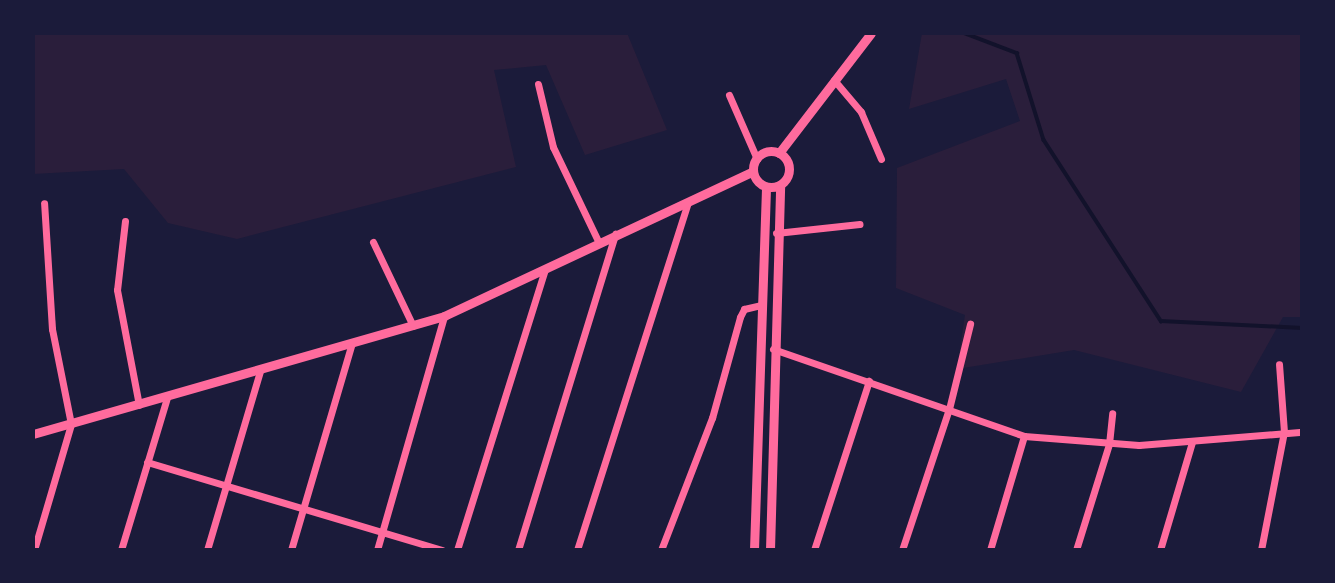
<!DOCTYPE html>
<html>
<head>
<meta charset="utf-8">
<style>
  body { margin:0 }
  #map { position:relative; width:1335px; height:583px; overflow:hidden; background:#1b1b3a; font-family:Cabin,sans-serif }
  div>[style] { position:absolute }
  .green>* { inset:0; background:#2a1e3b }
  .stream>* { height:3.5px; margin:-1.75px; padding:0 1.75px; transform-origin:1.75px; border-radius:1.75px; background:#12122b }
  .minor>* { height:7px; margin:-3.5px; padding:0 3.5px; transform-origin:3.5px; border-radius:3.5px; background:#ff6b9d }
  .tertiary>* { height:9px; margin:-4.5px; padding:0 4.5px; transform-origin:4.5px; border-radius:4.5px; background:#ff6b9d }
  .tertiary>.ring { margin:-4.5px; padding:0; box-sizing:content-box; background:none; border:9px solid #ff6b9d; border-radius:50% }
  span { translate:-50% -50%; white-space:nowrap; text-align:center; line-height:1.15; -webkit-text-stroke:7px #1b1b3a; paint-order:stroke }
  .frame { position:absolute; inset:0; border:35px solid #1b1b3a; pointer-events:none }
</style>
</head>
<body>
<div id="map">
  <div class="green">
    <i style="clip-path:polygon(33px 33px,627px 33px,667px 130px,585px 155px,546px 65px,494px 70px,516px 167px,237px 239px,168px 223px,124px 169px,33px 174px)"></i>
    <i style="clip-path:polygon(922px 33px,1302px 33px,1302px 317px,1283px 317px,1241px 392px,1074px 350px,957px 369px,965px 315px,896px 288px,897px 168px,1020px 121px,1006px 79px,909px 109px)"></i>
  </div>
  <div class="stream">
    <i style="left:964px;top:33px;width:57px;rotate:20.7deg"></i>
    <i style="left:1017px;top:53px;width:91px;rotate:72.8deg"></i>
    <i style="left:1044px;top:140px;width:216px;rotate:57.1deg"></i>
    <i style="left:1161px;top:321px;width:141px;rotate:2.8deg"></i>
  </div>
  <div class="minor">
    <i style="left:834px;top:80px;width:42px;rotate:49.8deg"></i>
    <i style="left:861px;top:112px;width:51px;rotate:66.9deg"></i>
    <i style="left:538px;top:84px;width:65px;rotate:76.6deg"></i>
    <i style="left:553px;top:147px;width:104px;rotate:64.4deg"></i>
    <i style="left:729px;top:95px;width:70px;rotate:66.4deg"></i>
    <i style="left:125px;top:221px;width:69px;rotate:96.6deg"></i>
    <i style="left:117px;top:290px;width:117px;rotate:79.2deg"></i>
    <i style="left:776px;top:233px;width:84px;rotate:-6.1deg"></i>
    <i style="left:373px;top:242px;width:93px;rotate:64.5deg"></i>
    <i style="left:773px;top:349px;width:266px;rotate:19.1deg"></i>
    <i style="left:1024px;top:436px;width:115px;rotate:4.5deg"></i>
    <i style="left:1139px;top:445px;width:164px;rotate:-4.6deg"></i>
    <i style="left:147px;top:462px;width:308px;rotate:16.6deg"></i>
    <i style="left:34px;top:550px;width:131px;rotate:-73.6deg"></i>
    <i style="left:71px;top:424px;width:97px;rotate:-101.3deg"></i>
    <i style="left:52px;top:329px;width:126px;rotate:-93.6deg"></i>
    <i style="left:121px;top:550px;width:159px;rotate:-73.2deg"></i>
    <i style="left:207px;top:550px;width:187px;rotate:-73.5deg"></i>
    <i style="left:291px;top:550px;width:216px;rotate:-73.6deg"></i>
    <i style="left:377px;top:550px;width:243px;rotate:-74deg"></i>
    <i style="left:457px;top:550px;width:294px;rotate:-72.6deg"></i>
    <i style="left:518px;top:550px;width:331px;rotate:-72.9deg"></i>
    <i style="left:577px;top:550px;width:365px;rotate:-72.3deg"></i>
    <i style="left:661px;top:550px;width:142px;rotate:-68.9deg"></i>
    <i style="left:712px;top:418px;width:105px;rotate:-74.5deg"></i>
    <i style="left:740px;top:317px;width:9px;rotate:-63deg"></i>
    <i style="left:744px;top:309px;width:17px;rotate:-13deg"></i>
    <i style="left:814px;top:550px;width:178px;rotate:-72deg"></i>
    <i style="left:902px;top:550px;width:149px;rotate:-71.6deg"></i>
    <i style="left:949px;top:409px;width:88px;rotate:-76.1deg"></i>
    <i style="left:990px;top:550px;width:119px;rotate:-73.4deg"></i>
    <i style="left:1076px;top:550px;width:111px;rotate:-72.7deg"></i>
    <i style="left:1109px;top:444px;width:31px;rotate:-84deg"></i>
    <i style="left:1160px;top:550px;width:113px;rotate:-73.5deg"></i>
    <i style="left:1261px;top:550px;width:120px;rotate:-79deg"></i>
    <i style="left:1284px;top:432px;width:68px;rotate:-94.2deg"></i>
  </div>
  <div class="tertiary">
    <i class="ring" style="left:753px;top:151px;width:27px;height:27px"></i>
    <i style="left:779px;top:153px;width:151px;rotate:-52.5deg"></i>
    <i style="left:33px;top:434px;width:428px;rotate:-16deg"></i>
    <i style="left:444px;top:316px;width:341px;rotate:-25.1deg"></i>
    <i style="left:754px;top:550px;width:363px;rotate:-88.1deg"></i>
    <i style="left:770px;top:550px;width:365px;rotate:-88.4deg"></i>
  </div>
  <div class="frame"></div>
</div>
</body>
</html>
